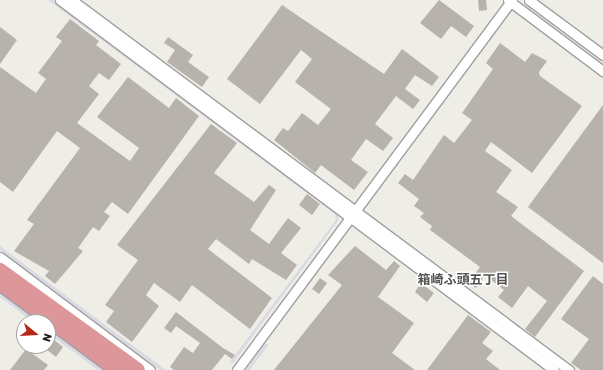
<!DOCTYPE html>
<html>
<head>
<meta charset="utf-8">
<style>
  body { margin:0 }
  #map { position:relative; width:603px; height:370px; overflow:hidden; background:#eeede6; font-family:Rubik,"Noto Sans JP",sans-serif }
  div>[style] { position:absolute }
  .plaza>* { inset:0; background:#dbdae4 }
  .building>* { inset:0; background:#b7b2ac }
  .roads { filter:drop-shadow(1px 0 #a0a0a0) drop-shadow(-1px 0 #a0a0a0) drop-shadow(0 1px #a0a0a0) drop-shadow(0 -1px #a0a0a0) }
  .tertiary>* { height:9px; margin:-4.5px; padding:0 4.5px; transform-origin:4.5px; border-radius:4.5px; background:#fff }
  .motorway>* { height:14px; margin:-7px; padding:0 7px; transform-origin:7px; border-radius:7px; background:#dd979b }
  span { translate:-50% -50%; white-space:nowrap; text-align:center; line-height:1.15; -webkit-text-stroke:3px #fff; paint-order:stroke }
  .neighbourhood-label { font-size:13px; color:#525252; font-weight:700 }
  .north { position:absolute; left:16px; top:314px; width:40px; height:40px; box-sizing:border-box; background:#fff; border:1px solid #a5a5a5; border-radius:50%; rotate:108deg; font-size:11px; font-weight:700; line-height:16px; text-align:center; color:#1f1f1f }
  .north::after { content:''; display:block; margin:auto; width:14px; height:18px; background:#b62917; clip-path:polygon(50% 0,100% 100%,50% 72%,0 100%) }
</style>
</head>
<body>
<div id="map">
  <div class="plaza">
    <i style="clip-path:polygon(48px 0,54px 0,339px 214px,338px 221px,233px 363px,229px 363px,336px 220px,335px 214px)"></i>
    <i style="clip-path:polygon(0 246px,124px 339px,166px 370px,160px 370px,0 250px)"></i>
    <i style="clip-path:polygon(0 291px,42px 322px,33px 322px,0 297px)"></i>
    <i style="clip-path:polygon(48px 327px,106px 370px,98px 370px,48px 333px)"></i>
    <i style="clip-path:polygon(265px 344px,269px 344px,250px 370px,246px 370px)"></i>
  </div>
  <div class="building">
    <i style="clip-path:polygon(439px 0,474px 26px,466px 37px,451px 26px,441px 39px,420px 23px)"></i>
    <i style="clip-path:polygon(478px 0,486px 0,487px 10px,479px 11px)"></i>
    <i style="clip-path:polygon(282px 5px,384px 74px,402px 49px,439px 77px,432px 86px,415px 75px,405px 89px,420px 100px,413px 109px,396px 96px,375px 124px,393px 138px,383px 151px,366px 139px,351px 160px,368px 172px,354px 190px,321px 165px,315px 173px,274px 140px,283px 128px,288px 131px,302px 113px,318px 125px,331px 109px,295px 82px,312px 59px,301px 50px,260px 104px,227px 79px)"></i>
    <i style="clip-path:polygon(70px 19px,99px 41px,96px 45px,121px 64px,109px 80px,99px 73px,89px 86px,99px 94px,77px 123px,130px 161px,139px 148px,97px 117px,128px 77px,169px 108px,176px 98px,199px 116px,128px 214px,112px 202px,104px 212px,110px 216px,99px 231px,93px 227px,78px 248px,83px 251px,55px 284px,45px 276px,49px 271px,14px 251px,34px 224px,27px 220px,80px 148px,57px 131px,13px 192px,0 182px,0 67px,36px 93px,46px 79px,38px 73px,62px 41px,56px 37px)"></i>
    <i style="clip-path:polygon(0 27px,17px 40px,0 64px)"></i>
    <i style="clip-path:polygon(168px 37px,193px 55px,188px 62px,209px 77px,202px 87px,167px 62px,175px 50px,164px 43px)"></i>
    <i style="clip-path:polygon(500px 43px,525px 62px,532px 53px,547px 61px,539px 72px,540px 76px,582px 106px,532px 173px,491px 142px,485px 151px,512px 170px,496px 192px,518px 207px,511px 216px,584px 271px,535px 337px,525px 329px,547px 301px,528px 286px,512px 308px,498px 297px,504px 290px,485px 275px,476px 288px,468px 283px,480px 267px,430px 230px,432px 226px,420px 217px,424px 213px,414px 206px,419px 199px,398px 183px,405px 174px,413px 180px,444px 135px,454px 143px,472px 120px,462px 113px,493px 69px,486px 63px)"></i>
    <i style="clip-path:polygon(603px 105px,603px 263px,528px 207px)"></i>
    <i style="clip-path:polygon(211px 124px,237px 143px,214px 173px,254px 202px,269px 185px,276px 190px,250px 230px,269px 244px,288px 218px,301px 228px,281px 253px,297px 265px,286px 280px,252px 259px,249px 264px,216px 239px,208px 249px,272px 298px,250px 329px,192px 285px,180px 302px,154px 283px,146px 295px,159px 306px,132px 342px,106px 322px,114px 311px,105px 305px,138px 260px,117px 245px)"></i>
    <i style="clip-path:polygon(307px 194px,320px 204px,312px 215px,299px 205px)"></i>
    <i style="clip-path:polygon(355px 246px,386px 270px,394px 261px,400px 266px,378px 297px,414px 323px,392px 353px,415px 370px,274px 370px,342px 285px,328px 275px)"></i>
    <i style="clip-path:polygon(593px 276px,603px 284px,603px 370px,581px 370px,571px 363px,589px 339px,561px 319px)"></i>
    <i style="clip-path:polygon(320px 278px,327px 283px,319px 294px,312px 289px)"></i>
    <i style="clip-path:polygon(421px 283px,434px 293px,427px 302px,415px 292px)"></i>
    <i style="clip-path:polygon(176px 312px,223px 348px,235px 355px,232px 359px,225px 354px,212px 370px,174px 370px,170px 367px,184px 347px,193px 353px,200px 343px,176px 326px,171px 333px,164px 328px)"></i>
    <i style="clip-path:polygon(468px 315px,491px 332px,482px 343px,493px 351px,486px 359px,500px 370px,427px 370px)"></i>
    <i style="clip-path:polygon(53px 339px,63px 347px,56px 357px,46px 349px)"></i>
    <i style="clip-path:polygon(26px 349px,48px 365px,44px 370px,10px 370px)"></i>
  </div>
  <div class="roads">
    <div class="tertiary">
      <i style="left:60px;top:0;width:617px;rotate:36.83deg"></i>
      <i style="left:72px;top:0;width:620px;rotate:36.67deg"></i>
      <i style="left:508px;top:0;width:119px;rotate:36.8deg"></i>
      <i style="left:529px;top:0;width:92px;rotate:36.6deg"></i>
      <i style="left:0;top:257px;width:188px;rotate:37deg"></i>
      <i style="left:237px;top:370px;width:461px;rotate:-53.4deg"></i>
    </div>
    <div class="motorway">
      <i style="left:0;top:270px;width:170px;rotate:35.9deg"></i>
      <i style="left:0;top:283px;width:146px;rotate:36.6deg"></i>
    </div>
  </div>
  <div class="neighbourhood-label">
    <span style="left:463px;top:280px">箱崎ふ頭五丁目</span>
  </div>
  <div class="north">N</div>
</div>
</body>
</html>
